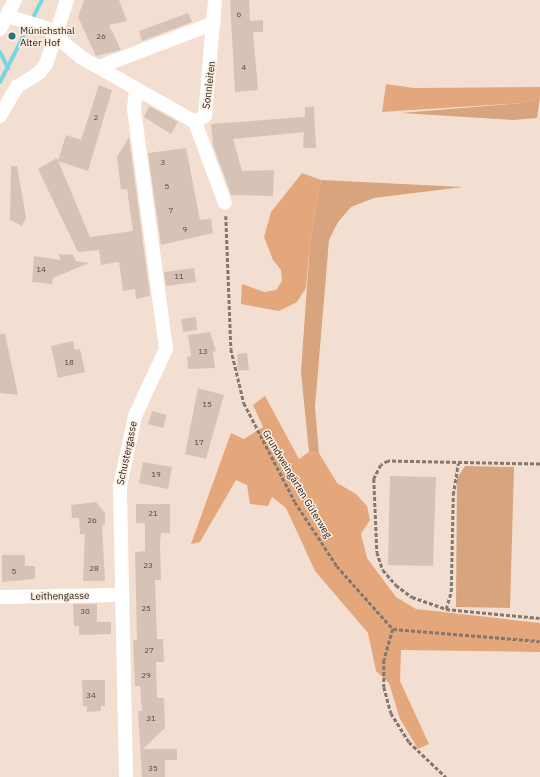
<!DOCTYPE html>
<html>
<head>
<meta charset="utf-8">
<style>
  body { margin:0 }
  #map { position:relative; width:540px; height:777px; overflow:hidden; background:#f3dfd1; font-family:"IBM Plex Sans",sans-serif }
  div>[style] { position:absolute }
  .green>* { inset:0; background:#d8a47d }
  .forest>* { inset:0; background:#e3a77b }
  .stream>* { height:4px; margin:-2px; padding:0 2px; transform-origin:2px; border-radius:2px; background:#77d7e1 }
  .building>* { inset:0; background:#d7c3b5 }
  .path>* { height:2.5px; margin-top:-1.25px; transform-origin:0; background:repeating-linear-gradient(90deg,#84776e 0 4px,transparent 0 6px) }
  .minor>* { height:14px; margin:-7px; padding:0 7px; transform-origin:7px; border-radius:7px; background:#fff }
  .dots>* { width:11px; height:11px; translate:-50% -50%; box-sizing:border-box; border:2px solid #fdede1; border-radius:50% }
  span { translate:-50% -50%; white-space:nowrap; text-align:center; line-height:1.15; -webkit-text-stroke:3px #fdede1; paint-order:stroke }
  .number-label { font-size:8px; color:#524740 }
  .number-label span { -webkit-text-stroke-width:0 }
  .poi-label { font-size:10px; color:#251e19 }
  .left { translate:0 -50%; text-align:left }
  .street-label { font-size:10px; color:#251e19 }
</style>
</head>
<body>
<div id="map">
  <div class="green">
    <i style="clip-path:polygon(540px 97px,537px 118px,513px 120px,401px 113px,522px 103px)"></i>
    <i style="clip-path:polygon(321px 180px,463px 187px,374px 198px,351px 207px,338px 222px,329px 240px,315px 407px,319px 453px,309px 452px,301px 372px,310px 243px)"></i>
    <i style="clip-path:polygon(465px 466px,514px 467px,510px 608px,456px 607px,457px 478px)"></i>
  </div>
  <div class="forest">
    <i style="clip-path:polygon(386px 84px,414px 88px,540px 87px,540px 97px,522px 103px,382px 112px)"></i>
    <i style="clip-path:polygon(302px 173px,321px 180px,310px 243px,306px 288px,297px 302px,279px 311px,241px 304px,242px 284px,264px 292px,276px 290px,282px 281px,281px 270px,273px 260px,264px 237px,271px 212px)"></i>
    <i style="clip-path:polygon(265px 396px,299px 459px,309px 452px,319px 453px,337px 483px,356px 494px,367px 506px,370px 520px,361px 534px,367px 558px,396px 597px,416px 609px,540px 623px,540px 652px,401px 650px,400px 681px,429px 744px,418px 749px,400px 719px,389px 683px,376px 671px,368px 633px,315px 571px,286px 508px,272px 497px,268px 506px,250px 504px,247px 485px,236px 480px,200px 542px,191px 544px,231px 433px,244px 439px,263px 427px,253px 405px)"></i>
  </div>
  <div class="stream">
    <i style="left:0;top:52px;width:18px;rotate:63deg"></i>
    <i style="left:0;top:82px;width:92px;rotate:-62.9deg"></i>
  </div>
  <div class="building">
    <i style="clip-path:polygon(84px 0,119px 0,127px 21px,109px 25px,121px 50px,96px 56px,78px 17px)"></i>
    <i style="clip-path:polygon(230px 0,249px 0,250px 21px,263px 20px,263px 32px,253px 32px,258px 90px,235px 92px)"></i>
    <i style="clip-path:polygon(188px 13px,192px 22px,142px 41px,139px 31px)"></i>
    <i style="clip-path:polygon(99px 85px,112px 90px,88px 171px,58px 161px,66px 135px,81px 140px)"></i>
    <i style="clip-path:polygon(149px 106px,178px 122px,171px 134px,144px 117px)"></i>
    <i style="clip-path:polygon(305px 107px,314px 107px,316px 148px,303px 148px,304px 132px,233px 139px,242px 171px,274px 170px,273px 196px,231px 195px,213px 145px,211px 124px,305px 117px)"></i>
    <i style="clip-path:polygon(129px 137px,150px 296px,136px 299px,135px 289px,123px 291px,119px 262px,101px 265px,99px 250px,78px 252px,38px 169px,57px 158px,90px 237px,133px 231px,127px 189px,121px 190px,117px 157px)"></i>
    <i style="clip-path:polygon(186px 148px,200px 220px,211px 219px,213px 233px,161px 245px,148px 153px)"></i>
    <i style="clip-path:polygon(11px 166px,17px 166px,26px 218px,22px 226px,10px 220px)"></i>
    <i style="clip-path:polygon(58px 254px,73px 255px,76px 261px,89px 263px,53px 278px,52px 284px,32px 282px,34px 256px,61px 260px)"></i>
    <i style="clip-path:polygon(194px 268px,196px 282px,166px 286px,164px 272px)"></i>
    <i style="clip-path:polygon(196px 317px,197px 330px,183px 332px,181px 319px)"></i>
    <i style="clip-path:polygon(210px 332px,216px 351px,213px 352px,215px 368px,188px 369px,187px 357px,191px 356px,188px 335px)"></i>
    <i style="clip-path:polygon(0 334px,5px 334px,18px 395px,0 393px)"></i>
    <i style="clip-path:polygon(73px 341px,75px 350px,80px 349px,85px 372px,58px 378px,51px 346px)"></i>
    <i style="clip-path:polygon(247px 353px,249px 370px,238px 371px,237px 354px)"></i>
    <i style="clip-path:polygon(198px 388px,224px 395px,206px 459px,185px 454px)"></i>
    <i style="clip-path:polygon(152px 411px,167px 415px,163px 428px,148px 424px)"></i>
    <i style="clip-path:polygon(143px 462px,172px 467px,168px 489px,139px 483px)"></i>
    <i style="clip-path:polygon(390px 476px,436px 477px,433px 566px,388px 565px)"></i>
    <i style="clip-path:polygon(96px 502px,105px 513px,105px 525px,102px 525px,105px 581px,83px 581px,85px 534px,80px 534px,79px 518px,72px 518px,71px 505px)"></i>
    <i style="clip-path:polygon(136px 504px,170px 504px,170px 533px,161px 533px,160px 545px,161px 580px,155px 580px,157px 639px,163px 639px,164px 662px,156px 662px,157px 698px,164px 698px,165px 728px,143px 749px,177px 749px,177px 760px,165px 760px,165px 777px,142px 777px,138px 711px,142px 711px,140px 686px,135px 686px,133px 640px,137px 640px,135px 552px,145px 551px,145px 523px,136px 523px)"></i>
    <i style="clip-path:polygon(2px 555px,25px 555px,25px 566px,35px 566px,35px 579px,2px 582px)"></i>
    <i style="clip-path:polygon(73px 604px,97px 604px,97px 622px,111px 622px,111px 634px,79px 635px,79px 626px,74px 626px)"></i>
    <i style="clip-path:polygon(82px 680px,105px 680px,105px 706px,101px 706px,101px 711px,87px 712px,87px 706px,83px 706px)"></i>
  </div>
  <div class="path">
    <i style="left:226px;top:216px;width:133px;rotate:87.8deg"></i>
    <i style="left:231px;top:349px;width:56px;rotate:76.5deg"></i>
    <i style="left:244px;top:403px;width:111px;rotate:62.7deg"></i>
    <i style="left:295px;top:502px;width:77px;rotate:56.7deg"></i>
    <i style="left:337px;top:566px;width:84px;rotate:48.4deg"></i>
    <i style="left:393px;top:629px;width:147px;rotate:4.7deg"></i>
    <i style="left:540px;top:464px;width:152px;rotate:-178.9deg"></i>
    <i style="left:388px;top:461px;width:8px;rotate:150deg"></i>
    <i style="left:381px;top:465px;width:16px;rotate:117deg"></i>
    <i style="left:374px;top:479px;width:73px;rotate:87.6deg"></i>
    <i style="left:377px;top:552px;width:19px;rotate:72deg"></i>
    <i style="left:383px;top:570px;width:20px;rotate:49deg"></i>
    <i style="left:396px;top:585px;width:20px;rotate:37deg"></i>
    <i style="left:412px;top:597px;width:36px;rotate:19deg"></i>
    <i style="left:446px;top:609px;width:94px;rotate:5.5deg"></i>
    <i style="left:446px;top:609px;width:18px;rotate:-74deg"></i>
    <i style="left:451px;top:592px;width:97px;rotate:-88.8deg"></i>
    <i style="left:453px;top:495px;width:32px;rotate:-81deg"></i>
    <i style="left:393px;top:629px;width:32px;rotate:106deg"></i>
    <i style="left:384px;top:660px;width:27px;rotate:90deg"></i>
    <i style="left:384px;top:687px;width:27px;rotate:75deg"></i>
    <i style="left:391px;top:713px;width:34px;rotate:58deg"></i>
    <i style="left:409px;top:742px;width:51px;rotate:43.4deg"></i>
  </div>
  <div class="minor">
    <i style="left:7px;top:16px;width:41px;rotate:17.1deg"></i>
    <i style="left:46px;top:28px;width:47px;rotate:39.8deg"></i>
    <i style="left:82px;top:58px;width:130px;rotate:29.5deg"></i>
    <i style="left:195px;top:122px;width:12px;rotate:-31deg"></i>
    <i style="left:205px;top:116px;width:116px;rotate:-85.1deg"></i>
    <i style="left:0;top:29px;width:33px;rotate:-63deg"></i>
    <i style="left:99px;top:67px;width:123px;rotate:-20.9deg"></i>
    <i style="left:0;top:116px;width:34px;rotate:-60deg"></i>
    <i style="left:17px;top:87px;width:27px;rotate:-33deg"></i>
    <i style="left:40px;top:72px;width:10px;rotate:-53deg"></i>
    <i style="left:46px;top:64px;width:67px;rotate:-71.8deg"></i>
    <i style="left:195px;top:122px;width:86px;rotate:69.7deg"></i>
    <i style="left:0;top:597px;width:120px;rotate:-1deg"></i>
    <i style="left:126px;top:777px;width:291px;rotate:-91.2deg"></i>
    <i style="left:120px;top:486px;width:72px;rotate:-77.9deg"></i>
    <i style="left:135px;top:416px;width:74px;rotate:-65.2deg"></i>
    <i style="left:166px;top:349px;width:242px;rotate:-97.6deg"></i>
    <i style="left:134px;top:109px;width:18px;rotate:-84deg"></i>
  </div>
  <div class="dots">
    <i style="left:12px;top:36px;background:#2a737a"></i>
  </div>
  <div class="number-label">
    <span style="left:239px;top:15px">6</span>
    <span style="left:101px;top:37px">26</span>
    <span style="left:244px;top:68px">4</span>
    <span style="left:96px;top:118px">2</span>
    <span style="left:163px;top:163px">3</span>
    <span style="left:167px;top:187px">5</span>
    <span style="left:171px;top:211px">7</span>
    <span style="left:185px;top:230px">9</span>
    <span style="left:41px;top:270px">14</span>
    <span style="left:179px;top:277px">11</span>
    <span style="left:203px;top:352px">13</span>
    <span style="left:69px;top:363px">18</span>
    <span style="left:207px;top:405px">15</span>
    <span style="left:199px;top:443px">17</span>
    <span style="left:156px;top:475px">19</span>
    <span style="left:153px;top:514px">21</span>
    <span style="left:92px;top:521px">26</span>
    <span style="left:148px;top:566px">23</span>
    <span style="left:94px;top:569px">28</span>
    <span style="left:14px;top:572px">5</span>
    <span style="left:146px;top:609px">25</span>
    <span style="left:85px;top:612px">30</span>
    <span style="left:149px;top:651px">27</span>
    <span style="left:146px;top:676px">29</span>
    <span style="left:91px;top:696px">34</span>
    <span style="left:151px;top:719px">31</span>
    <span style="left:153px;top:769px">35</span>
  </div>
  <div class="poi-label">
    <span class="left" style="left:20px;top:36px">Münichsthal<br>Alter Hof</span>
  </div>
  <div class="street-label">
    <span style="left:209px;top:85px;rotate:-83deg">Sonnleiten</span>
    <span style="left:127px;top:453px;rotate:-78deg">Schustergasse</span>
    <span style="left:297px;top:484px;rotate:59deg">Grundweingärten Güterweg</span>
    <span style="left:60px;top:596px;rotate:-1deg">Leithengasse</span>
  </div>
</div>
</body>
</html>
